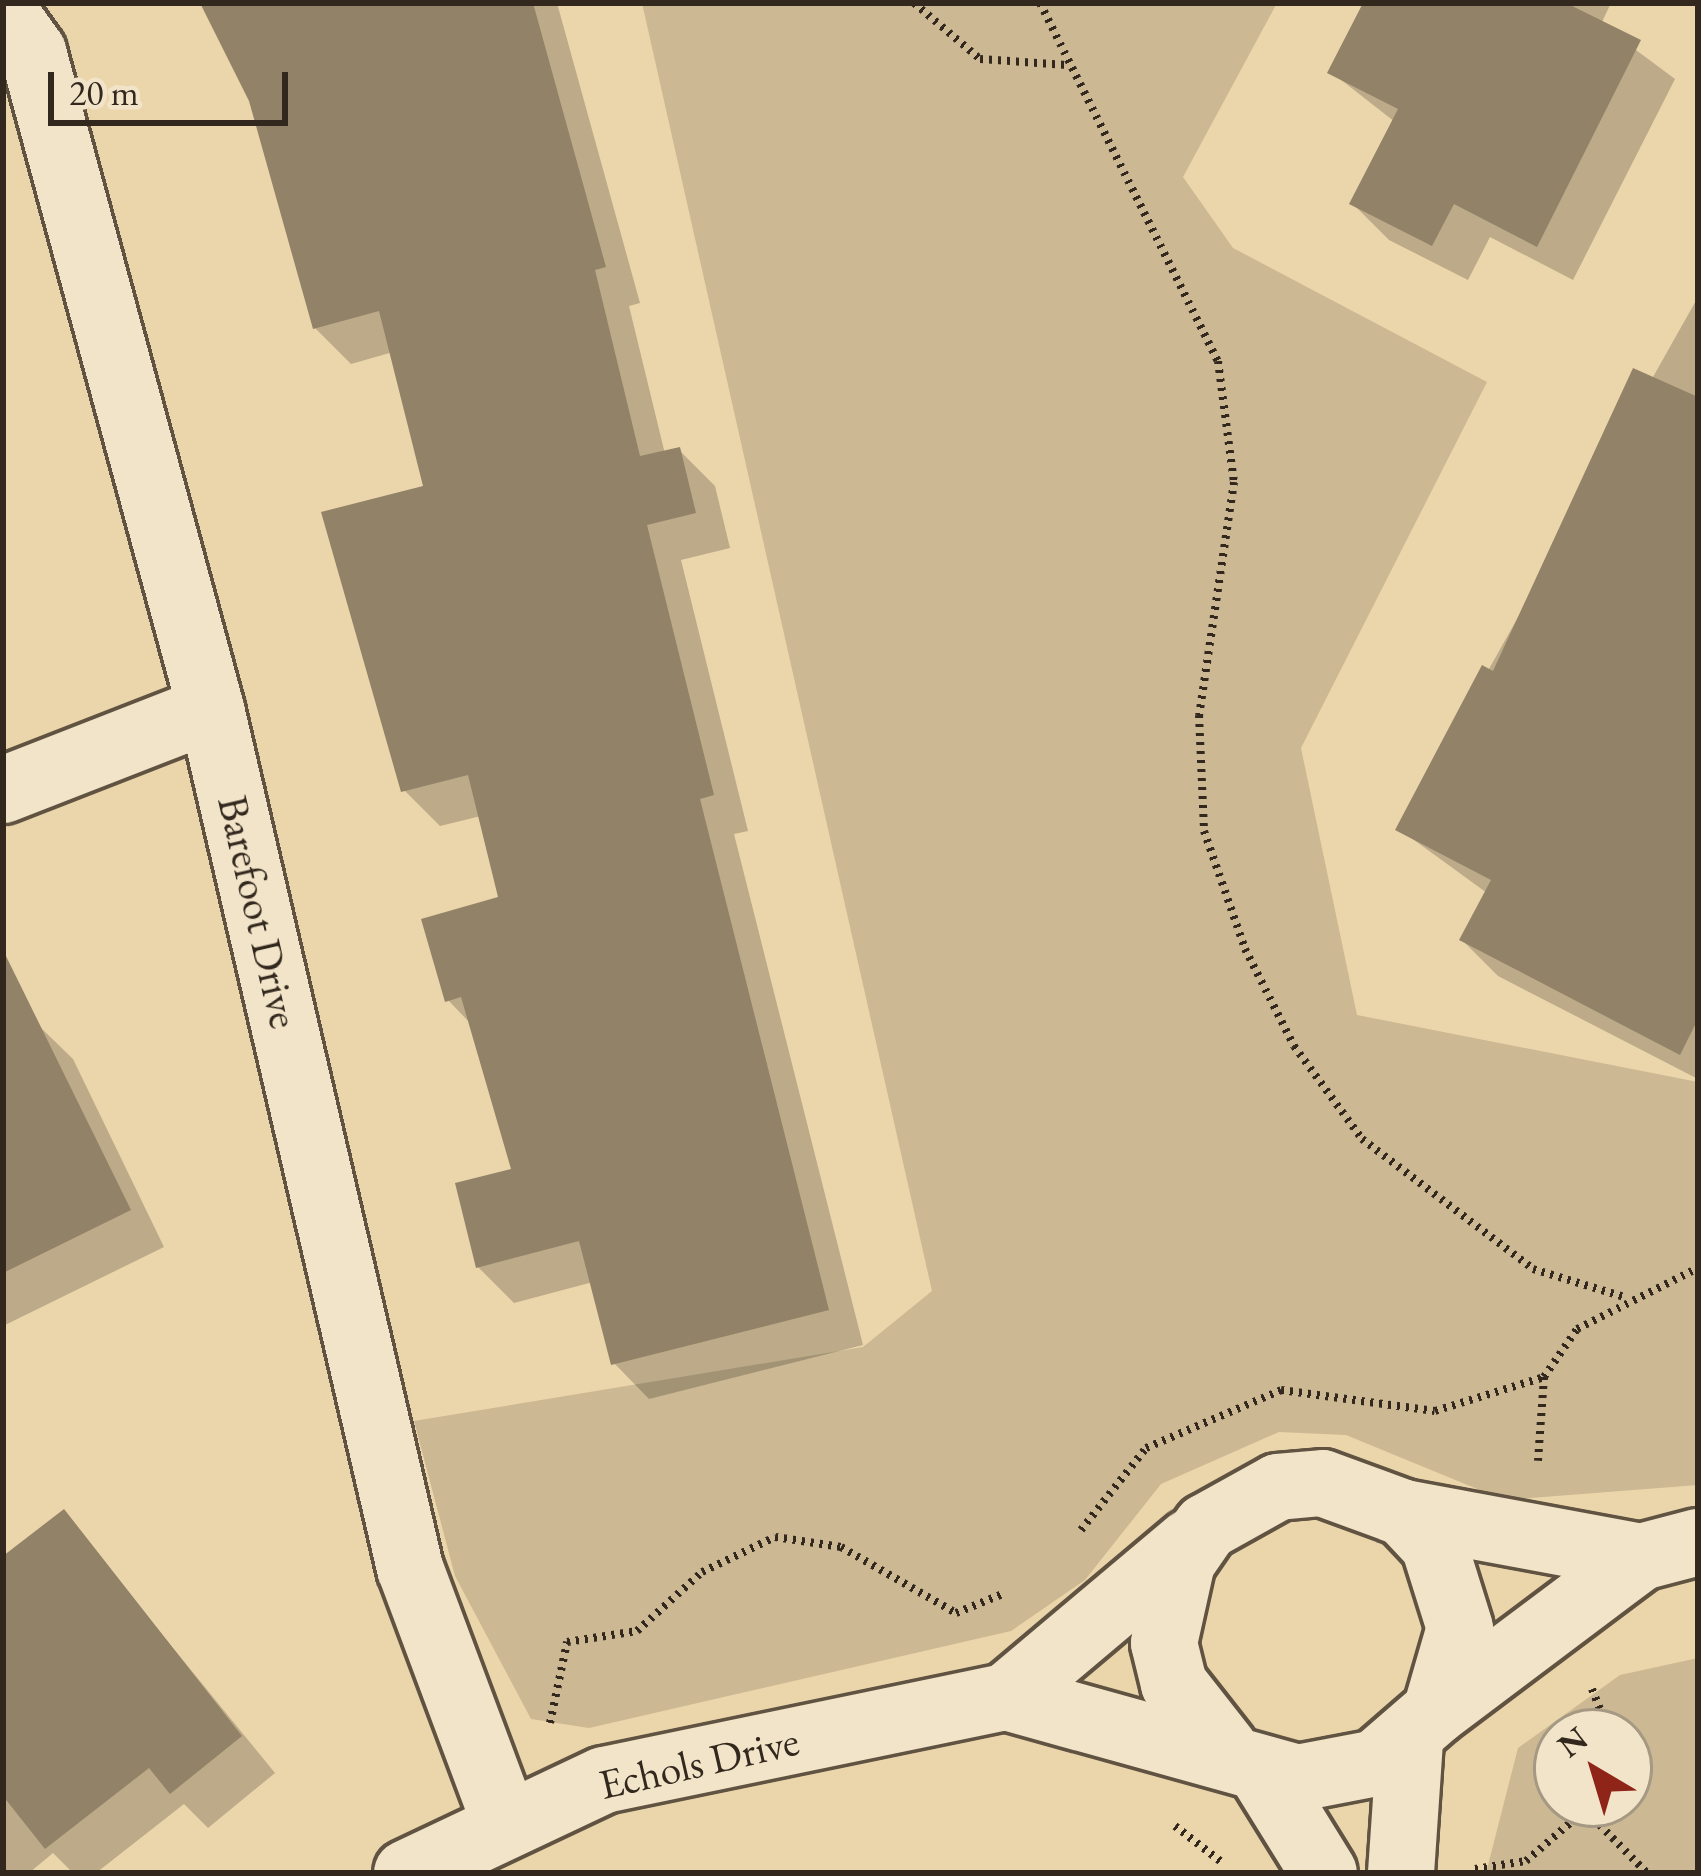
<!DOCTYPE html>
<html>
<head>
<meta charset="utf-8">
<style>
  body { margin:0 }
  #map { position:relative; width:1701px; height:1876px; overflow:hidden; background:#ebd5ab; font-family:"EB Garamond",serif }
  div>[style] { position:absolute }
  .green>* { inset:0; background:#ccb893 }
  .shadow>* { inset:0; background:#0003 }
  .building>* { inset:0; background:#928267 }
  .path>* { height:8px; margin-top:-4px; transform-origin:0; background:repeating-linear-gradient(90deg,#32281e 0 3px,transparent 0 9px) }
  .roads { filter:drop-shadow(3px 0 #605341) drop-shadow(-3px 0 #605341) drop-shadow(0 3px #605341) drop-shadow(0 -3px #605341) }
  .minor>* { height:66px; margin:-33px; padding:0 33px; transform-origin:33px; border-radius:33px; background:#f2e4c8 }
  span { translate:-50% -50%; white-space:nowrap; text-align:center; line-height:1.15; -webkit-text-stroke:10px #f2e4c8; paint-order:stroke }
  .street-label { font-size:42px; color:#32281e }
  .frame { position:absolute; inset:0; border:6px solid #32281e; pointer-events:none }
  .north { position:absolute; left:1533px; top:1708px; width:120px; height:120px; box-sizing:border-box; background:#f2e4c8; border:3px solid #a59984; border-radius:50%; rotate:322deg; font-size:33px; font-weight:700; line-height:48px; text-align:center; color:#32281e }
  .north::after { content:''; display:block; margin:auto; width:42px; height:54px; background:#8f2418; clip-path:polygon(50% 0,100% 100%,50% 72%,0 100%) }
  .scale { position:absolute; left:48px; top:72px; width:240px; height:54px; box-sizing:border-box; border:6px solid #32281e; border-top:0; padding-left:15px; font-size:36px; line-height:42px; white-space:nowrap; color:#32281e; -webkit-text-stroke:9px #f2e4c8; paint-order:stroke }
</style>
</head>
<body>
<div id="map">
  <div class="green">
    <i style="clip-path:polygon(642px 3px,1277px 3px,1183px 177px,1233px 248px,1487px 382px,1301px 748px,1357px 1015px,1698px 1082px,1698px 1485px,1504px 1500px,1346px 1435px,1279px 1432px,1161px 1484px,1085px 1580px,1011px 1631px,589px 1728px,531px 1719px,455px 1576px,414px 1421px,863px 1347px,932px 1291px)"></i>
    <i style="clip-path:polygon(evenodd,1698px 1658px,1698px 1873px,1486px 1873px,1518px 1748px,1620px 1675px,1698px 1658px,1557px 1732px,1629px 1732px,1629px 1804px,1557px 1804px,1557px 1732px)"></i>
  </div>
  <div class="shadow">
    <i style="clip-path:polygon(204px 3px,557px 3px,640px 303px,629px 306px,665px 454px,679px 450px,715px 486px,730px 548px,681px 560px,748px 831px,734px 834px,863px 1345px,649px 1399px,614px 1363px,593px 1282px,514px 1303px,478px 1267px,514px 1171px,472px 1025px,448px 1000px,501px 899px,481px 816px,440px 826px,404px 790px,427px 488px,393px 352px,351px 364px,315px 328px,252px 100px)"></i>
    <i style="clip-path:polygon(1366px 3px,1611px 3px,1601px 24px,1675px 79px,1573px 280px,1490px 237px,1468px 280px,1389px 240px,1353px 204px,1395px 122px,1331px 72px)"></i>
    <i style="clip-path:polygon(1698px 297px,1698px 1079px,1498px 976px,1462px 940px,1487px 893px,1399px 829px)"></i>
    <i style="clip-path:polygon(37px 1024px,73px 1059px,164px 1247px,3px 1326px,3px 1040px)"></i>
    <i style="clip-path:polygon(63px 1513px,275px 1773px,208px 1828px,184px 1804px,96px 1873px,73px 1873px,53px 1853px,29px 1873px,3px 1873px,3px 1560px)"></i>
  </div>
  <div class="building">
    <i style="clip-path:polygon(200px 3px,533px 3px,606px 267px,595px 270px,640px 456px,680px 447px,696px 513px,647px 525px,714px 795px,700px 799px,829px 1310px,611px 1365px,579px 1241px,476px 1268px,455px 1183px,511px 1169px,461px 997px,445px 1002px,421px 919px,498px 897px,468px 775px,401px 792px,321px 512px,423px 486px,379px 311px,313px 329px,249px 101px)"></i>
    <i style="clip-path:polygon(1363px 3px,1566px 3px,1641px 40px,1537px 247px,1454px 204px,1432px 246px,1349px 204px,1398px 109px,1327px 73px)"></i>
    <i style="clip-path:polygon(1633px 368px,1698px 397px,1698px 1019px,1680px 1055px,1459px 940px,1491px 880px,1395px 830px,1482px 665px,1493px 671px)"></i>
    <i style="clip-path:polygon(3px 950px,131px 1210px,3px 1273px)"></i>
    <i style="clip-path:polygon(64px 1509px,242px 1736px,170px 1794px,149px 1768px,45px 1849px,3px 1796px,3px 1556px)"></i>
  </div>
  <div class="path">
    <i style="left:914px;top:3px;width:87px;rotate:40.3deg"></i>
    <i style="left:980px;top:59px;width:87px;rotate:3.9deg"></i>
    <i style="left:1040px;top:3px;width:400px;rotate:63.6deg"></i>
    <i style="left:1218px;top:361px;width:122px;rotate:82.5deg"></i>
    <i style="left:1234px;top:482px;width:236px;rotate:98.5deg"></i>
    <i style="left:1199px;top:715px;width:116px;rotate:87.5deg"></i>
    <i style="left:1204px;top:831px;width:125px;rotate:70.8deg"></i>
    <i style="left:1245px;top:949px;width:109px;rotate:63.2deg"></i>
    <i style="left:1294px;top:1046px;width:115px;rotate:53.8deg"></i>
    <i style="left:1362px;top:1139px;width:215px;rotate:37.2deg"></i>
    <i style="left:1533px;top:1269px;width:95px;rotate:17.1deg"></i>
    <i style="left:1544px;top:1377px;width:58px;rotate:-55.5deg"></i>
    <i style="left:1577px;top:1329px;width:136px;rotate:-26.8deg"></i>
    <i style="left:1081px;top:1530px;width:105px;rotate:-51.6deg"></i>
    <i style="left:1146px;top:1448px;width:147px;rotate:-23.2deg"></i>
    <i style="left:1281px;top:1390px;width:155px;rotate:7.8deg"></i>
    <i style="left:1435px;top:1411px;width:114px;rotate:-17.3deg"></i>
    <i style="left:1544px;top:1377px;width:84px;rotate:94.1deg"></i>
    <i style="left:1592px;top:1689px;width:46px;rotate:68.4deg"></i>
    <i style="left:550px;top:1723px;width:83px;rotate:-78.1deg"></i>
    <i style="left:567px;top:1642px;width:71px;rotate:-8.9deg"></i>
    <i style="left:637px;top:1631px;width:88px;rotate:-42.2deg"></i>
    <i style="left:702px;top:1572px;width:81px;rotate:-25.6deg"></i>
    <i style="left:775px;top:1537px;width:67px;rotate:8.6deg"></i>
    <i style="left:841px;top:1547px;width:133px;rotate:29.9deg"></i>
    <i style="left:956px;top:1613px;width:53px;rotate:-22.2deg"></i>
    <i style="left:1587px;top:1812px;width:86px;rotate:45.5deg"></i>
    <i style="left:1175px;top:1826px;width:62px;rotate:37.8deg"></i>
    <i style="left:1475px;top:1869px;width:52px;rotate:-8.9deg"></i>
    <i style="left:1526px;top:1861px;width:87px;rotate:-40.8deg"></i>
  </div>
  <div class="roads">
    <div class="minor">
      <i style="left:3px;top:10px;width:52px;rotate:54.5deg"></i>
      <i style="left:33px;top:52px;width:681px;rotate:74.84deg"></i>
      <i style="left:211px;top:709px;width:882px;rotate:76.96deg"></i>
      <i style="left:410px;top:1568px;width:268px;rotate:69.5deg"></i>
      <i style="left:3px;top:790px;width:223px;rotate:-21.3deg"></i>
      <i style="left:1404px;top:1513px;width:241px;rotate:10.5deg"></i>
      <i style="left:1006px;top:1697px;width:303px;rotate:15.5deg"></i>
      <i style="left:1298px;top:1778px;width:79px;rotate:-10.9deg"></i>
      <i style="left:1376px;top:1763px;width:79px;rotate:-40.9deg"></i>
      <i style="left:1436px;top:1711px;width:86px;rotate:-73.9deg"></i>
      <i style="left:1460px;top:1628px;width:87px;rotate:-107.4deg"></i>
      <i style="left:1434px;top:1545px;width:44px;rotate:-133.2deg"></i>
      <i style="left:1404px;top:1513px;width:87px;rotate:-159.9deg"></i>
      <i style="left:1322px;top:1483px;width:44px;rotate:174.8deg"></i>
      <i style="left:1278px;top:1487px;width:82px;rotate:150.9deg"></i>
      <i style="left:1206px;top:1527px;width:42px;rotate:124.4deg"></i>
      <i style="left:1182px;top:1562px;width:83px;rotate:102.5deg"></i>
      <i style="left:1164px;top:1643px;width:42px;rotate:76.3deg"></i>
      <i style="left:1174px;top:1684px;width:83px;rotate:51.9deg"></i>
      <i style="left:1436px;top:1711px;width:256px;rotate:-36.9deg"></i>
      <i style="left:1641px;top:1557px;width:59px;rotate:-14.7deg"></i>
      <i style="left:1259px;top:1768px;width:123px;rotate:58.2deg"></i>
      <i style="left:407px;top:1873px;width:218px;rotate:-25.3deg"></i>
      <i style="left:604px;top:1780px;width:410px;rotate:-11.7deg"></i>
      <i style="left:1006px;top:1697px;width:241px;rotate:-40.1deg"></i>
      <i style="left:1401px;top:1873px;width:132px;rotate:-86.1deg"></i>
    </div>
  </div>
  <div class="street-label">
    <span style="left:258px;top:912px;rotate:77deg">Barefoot Drive</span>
    <span style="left:699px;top:1763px;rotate:-13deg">Echols Drive</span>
  </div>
  <div class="frame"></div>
  <div class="north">N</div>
  <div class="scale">20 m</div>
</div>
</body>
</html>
